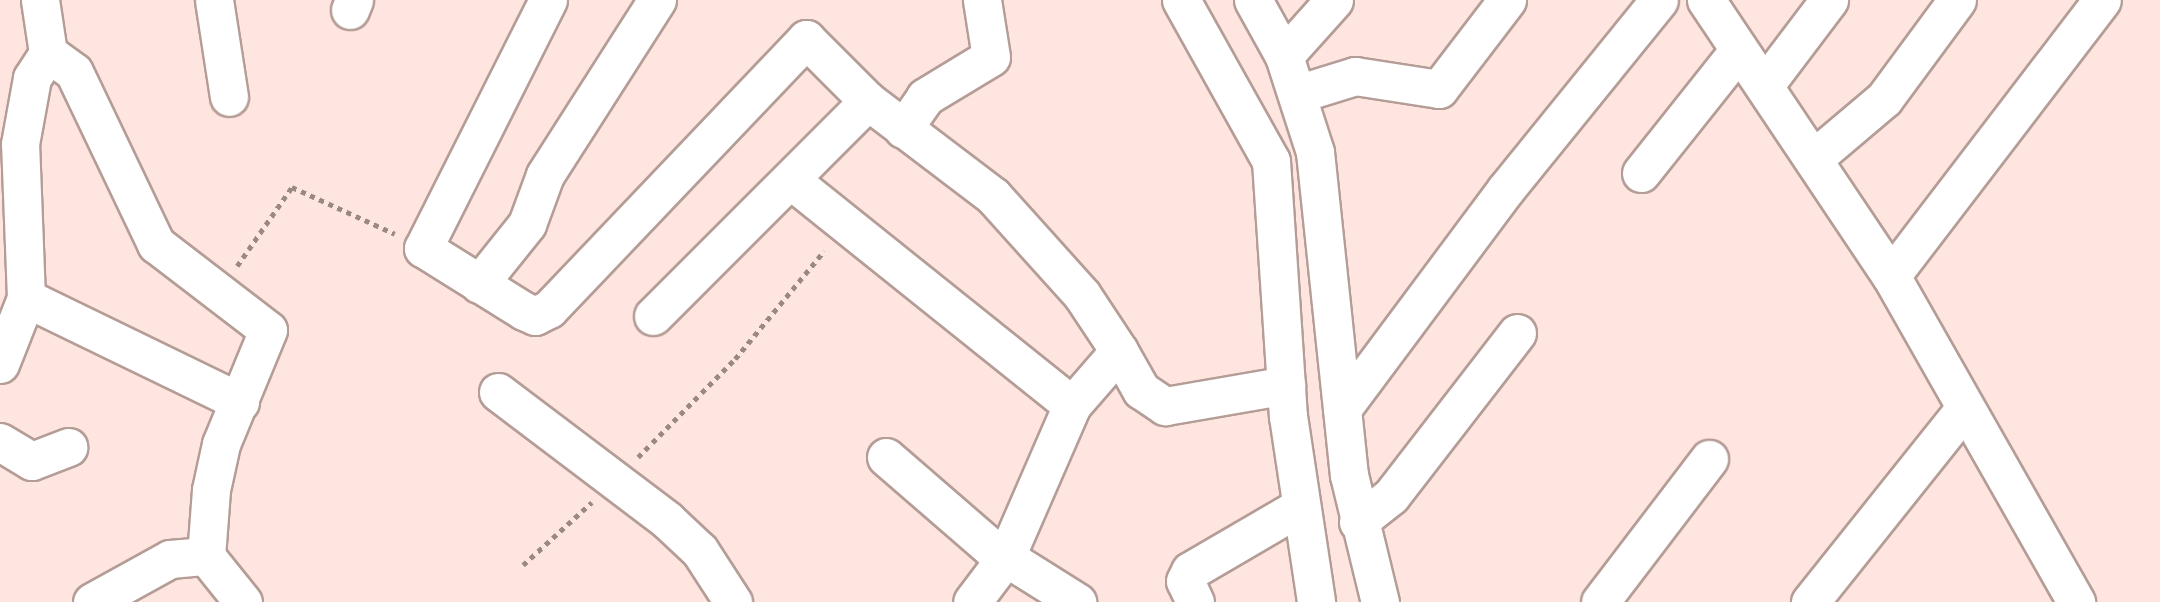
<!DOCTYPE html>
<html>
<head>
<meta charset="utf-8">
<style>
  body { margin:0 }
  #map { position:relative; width:2160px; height:602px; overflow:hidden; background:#ffe5df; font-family:Raleway,sans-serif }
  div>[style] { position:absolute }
  .path>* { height:4.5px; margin-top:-2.25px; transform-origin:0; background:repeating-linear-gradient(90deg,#9a8884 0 5px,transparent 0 10px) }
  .roads { filter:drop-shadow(2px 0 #b59d97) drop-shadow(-2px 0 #b59d97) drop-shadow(0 2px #b59d97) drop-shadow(0 -2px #b59d97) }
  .minor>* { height:37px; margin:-18.5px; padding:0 18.5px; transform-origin:18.5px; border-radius:18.5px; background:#fff }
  span { translate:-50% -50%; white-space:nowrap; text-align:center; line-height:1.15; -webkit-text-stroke:5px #ffe5df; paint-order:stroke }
</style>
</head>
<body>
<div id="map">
  <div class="path">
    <i style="left:237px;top:266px;width:96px;rotate:-55.2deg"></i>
    <i style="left:292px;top:187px;width:113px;rotate:24.5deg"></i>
    <i style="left:638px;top:457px;width:138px;rotate:-45.3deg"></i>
    <i style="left:735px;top:359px;width:140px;rotate:-50.5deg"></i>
    <i style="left:523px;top:565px;width:93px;rotate:-42.4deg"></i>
  </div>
  <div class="roads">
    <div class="minor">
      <i style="left:214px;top:0;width:98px;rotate:81.2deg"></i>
      <i style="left:548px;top:0;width:278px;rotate:116.7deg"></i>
      <i style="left:423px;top:248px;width:119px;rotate:32deg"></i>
      <i style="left:524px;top:311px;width:12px;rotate:24deg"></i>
      <i style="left:535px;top:316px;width:16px;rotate:-27deg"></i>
      <i style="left:549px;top:309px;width:373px;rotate:-46.4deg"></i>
      <i style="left:806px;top:39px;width:88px;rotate:45deg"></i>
      <i style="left:868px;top:101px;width:157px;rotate:37.2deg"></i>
      <i style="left:993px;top:196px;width:133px;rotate:48deg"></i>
      <i style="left:1082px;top:295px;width:67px;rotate:56.5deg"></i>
      <i style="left:1119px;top:351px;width:72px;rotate:131deg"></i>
      <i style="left:1072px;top:405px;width:166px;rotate:113.5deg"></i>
      <i style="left:1006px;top:557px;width:56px;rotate:127.1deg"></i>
      <i style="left:1181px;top:0;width:184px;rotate:60.8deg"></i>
      <i style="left:1271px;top:161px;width:256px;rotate:86.2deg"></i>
      <i style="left:1288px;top:416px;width:188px;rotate:81.4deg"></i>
      <i style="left:1253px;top:0;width:64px;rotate:61deg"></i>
      <i style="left:1284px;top:56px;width:101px;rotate:72.1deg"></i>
      <i style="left:1315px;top:152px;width:325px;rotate:84deg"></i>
      <i style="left:1349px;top:475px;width:131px;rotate:76.3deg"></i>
      <i style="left:1706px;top:0;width:332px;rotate:56.2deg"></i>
      <i style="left:1891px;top:276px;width:375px;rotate:60.4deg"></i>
      <i style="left:350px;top:10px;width:11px;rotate:-68deg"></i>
      <i style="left:48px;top:53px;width:32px;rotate:36deg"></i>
      <i style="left:74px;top:72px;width:191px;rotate:64.5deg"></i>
      <i style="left:156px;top:244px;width:141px;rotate:37.5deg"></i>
      <i style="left:268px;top:330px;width:123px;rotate:112.4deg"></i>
      <i style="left:221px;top:444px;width:47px;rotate:102.3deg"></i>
      <i style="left:211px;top:490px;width:66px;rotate:94.3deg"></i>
      <i style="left:206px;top:556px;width:59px;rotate:51.2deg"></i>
      <i style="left:1284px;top:56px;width:75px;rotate:-48.2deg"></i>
      <i style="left:1764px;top:86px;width:108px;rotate:-52.9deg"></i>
      <i style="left:1297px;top:94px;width:61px;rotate:-17.2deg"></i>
      <i style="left:1355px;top:76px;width:85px;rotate:8.8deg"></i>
      <i style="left:1439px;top:89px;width:112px;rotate:-52.6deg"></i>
      <i style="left:903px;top:129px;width:39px;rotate:-55deg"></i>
      <i style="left:925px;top:97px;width:77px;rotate:-31.2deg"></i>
      <i style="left:991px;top:57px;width:58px;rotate:-99deg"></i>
      <i style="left:1813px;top:159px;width:93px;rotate:-40.2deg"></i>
      <i style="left:1884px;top:99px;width:123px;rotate:-53.6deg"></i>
      <i style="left:1641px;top:173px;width:157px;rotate:-51.5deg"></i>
      <i style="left:792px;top:181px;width:359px;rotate:38.7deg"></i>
      <i style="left:1891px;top:276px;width:347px;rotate:-52.6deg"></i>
      <i style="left:479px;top:284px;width:77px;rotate:-51.3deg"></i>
      <i style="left:527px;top:224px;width:52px;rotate:-69.8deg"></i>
      <i style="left:545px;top:175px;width:208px;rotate:-57.4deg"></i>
      <i style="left:26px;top:298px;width:238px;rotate:25.9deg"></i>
      <i style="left:653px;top:316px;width:304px;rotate:-45deg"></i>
      <i style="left:1119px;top:351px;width:45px;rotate:60.6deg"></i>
      <i style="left:1141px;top:390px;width:29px;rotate:34deg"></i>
      <i style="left:1165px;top:406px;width:123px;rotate:-9.8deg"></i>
      <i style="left:0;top:364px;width:71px;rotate:-68.5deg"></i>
      <i style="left:26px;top:298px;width:154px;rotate:-92.2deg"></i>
      <i style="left:20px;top:144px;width:67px;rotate:-79.7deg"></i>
      <i style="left:32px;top:78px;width:30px;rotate:-57deg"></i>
      <i style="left:48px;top:53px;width:54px;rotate:-98.6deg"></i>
      <i style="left:498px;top:392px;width:212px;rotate:37.1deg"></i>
      <i style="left:667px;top:520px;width:45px;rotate:43.2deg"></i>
      <i style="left:700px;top:551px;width:61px;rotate:57.1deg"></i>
      <i style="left:1342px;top:409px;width:274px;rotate:-53.3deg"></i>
      <i style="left:1506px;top:189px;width:243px;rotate:-51deg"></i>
      <i style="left:0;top:442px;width:37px;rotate:31deg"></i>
      <i style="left:32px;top:461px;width:39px;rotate:-21deg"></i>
      <i style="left:886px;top:457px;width:139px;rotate:40.9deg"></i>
      <i style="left:991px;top:548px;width:102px;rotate:32.1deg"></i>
      <i style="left:1358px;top:522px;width:42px;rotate:-38.2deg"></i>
      <i style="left:1391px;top:496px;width:206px;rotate:-52.3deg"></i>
      <i style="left:92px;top:602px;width:89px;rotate:-28.9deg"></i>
      <i style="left:170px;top:559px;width:36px;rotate:-5deg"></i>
      <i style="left:1195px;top:602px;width:23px;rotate:-115deg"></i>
      <i style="left:1185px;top:581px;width:11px;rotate:-63deg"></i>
      <i style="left:1190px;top:571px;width:125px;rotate:-30.3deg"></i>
      <i style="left:1600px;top:602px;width:180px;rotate:-52.7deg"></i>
      <i style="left:1810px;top:602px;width:247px;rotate:-51.4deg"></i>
    </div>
  </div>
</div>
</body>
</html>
